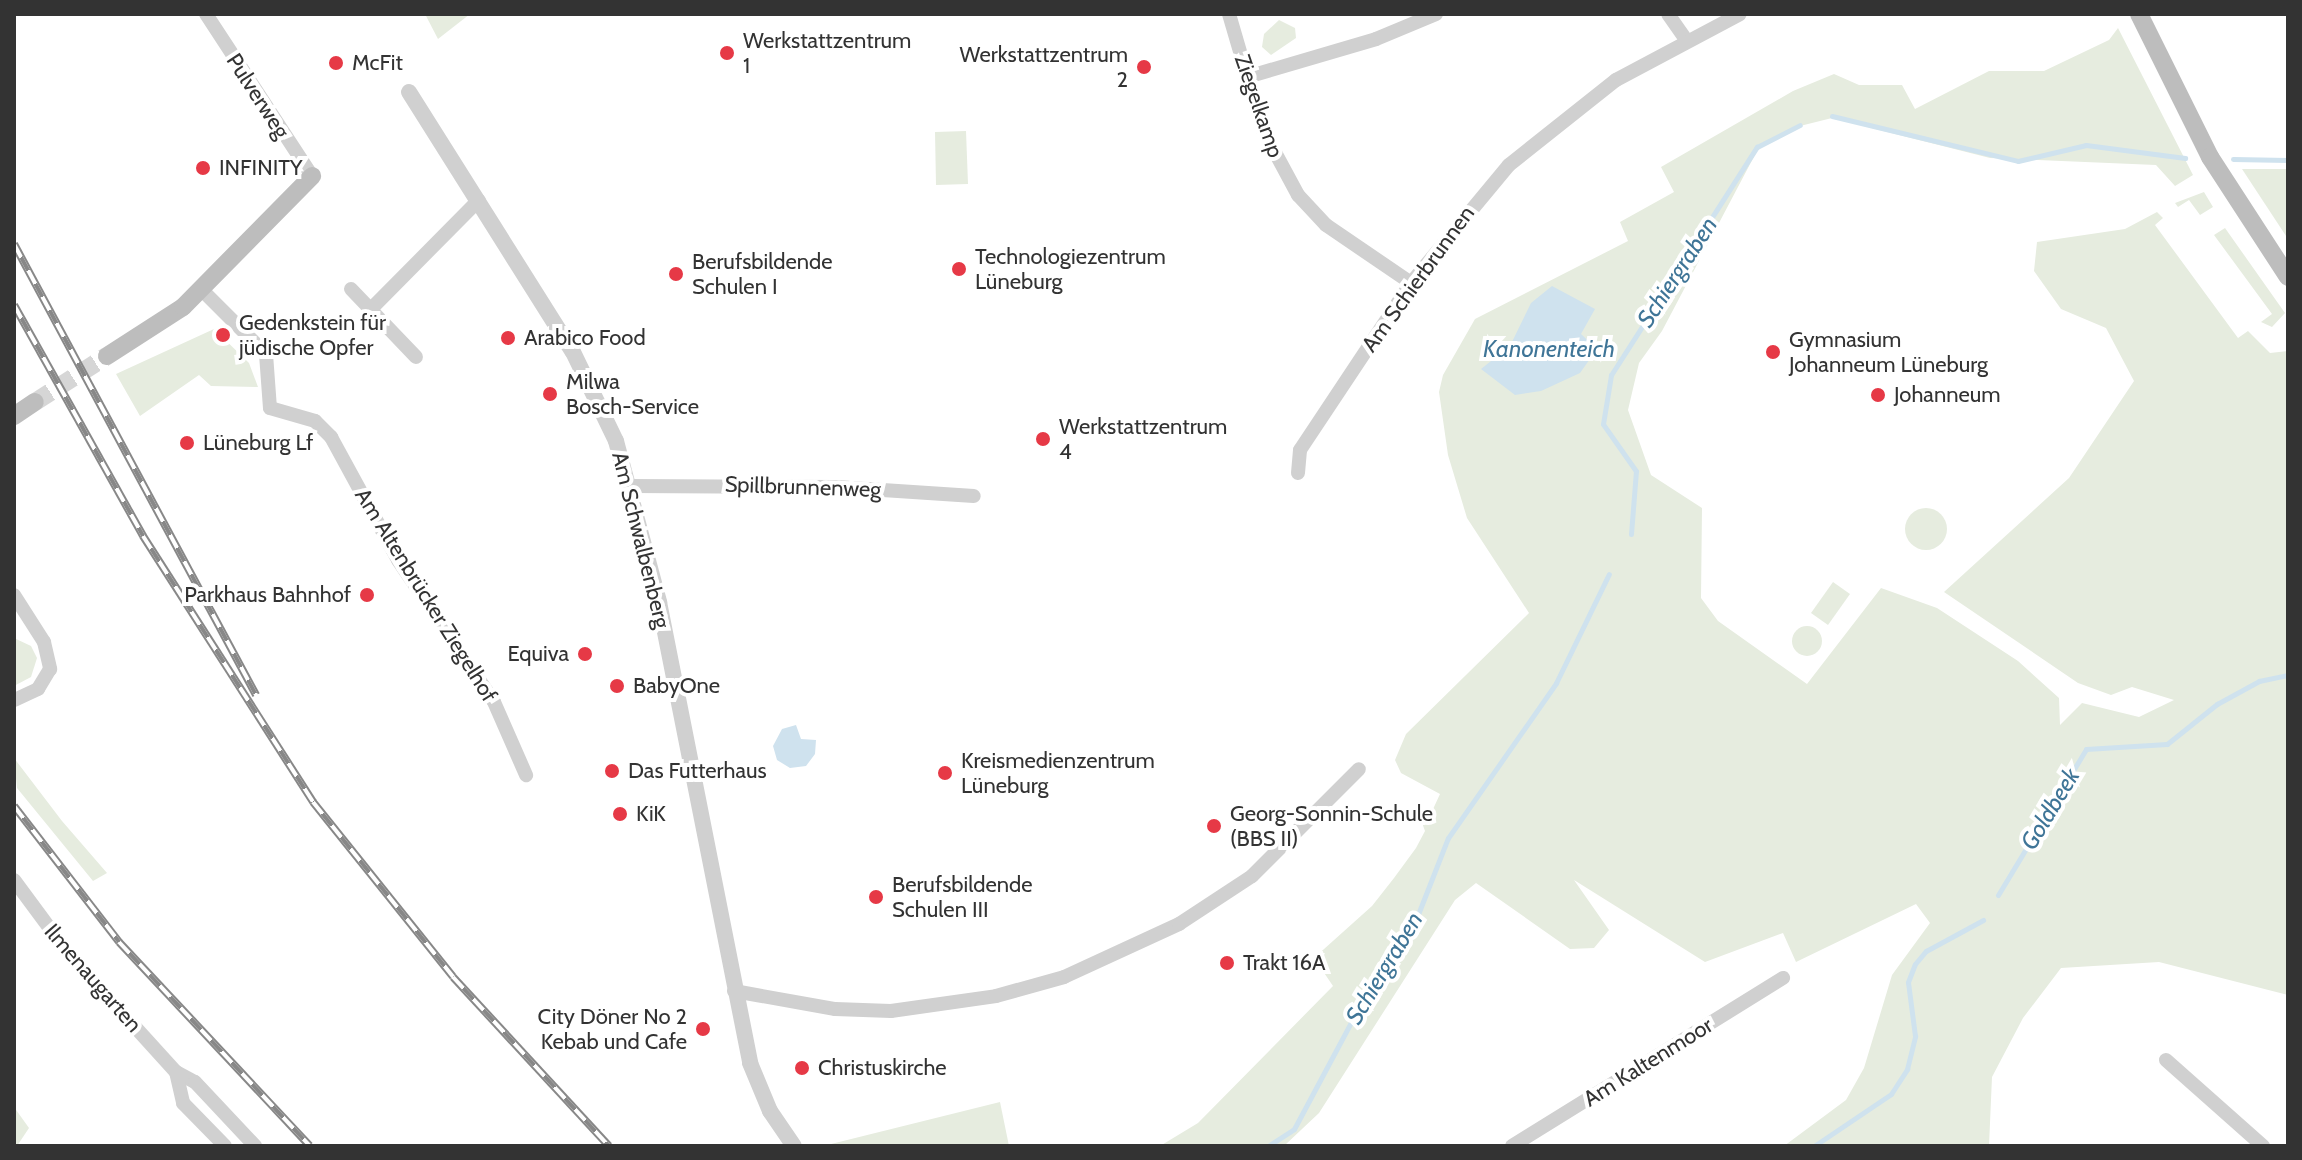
<!DOCTYPE html>
<html>
<head>
<meta charset="utf-8">
<style>
  body { margin:0 }
  #map { position:relative; width:2302px; height:1160px; overflow:hidden; background:#fff; font-family:Cabin,sans-serif }
  div>[style] { position:absolute }
  .green>* { inset:0; background:#e6ecdf }
  .round { border-radius:50% }
  .water>* { inset:0; background:#cfe2ee }
  .stream>* { height:5px; margin:-2.5px; padding:0 2.5px; transform-origin:2.5px; border-radius:2.5px; background:#cfe2ee }
  .secondary-tunnel>* { height:18px; margin-top:-9px; transform-origin:0; background:repeating-linear-gradient(90deg,#d6d6d6 0 18px,transparent 0 27px) }
  .minor>* { height:14px; margin:-7px; padding:0 7px; transform-origin:7px; border-radius:7px; background:#d0d0d0 }
  .tertiary>* { height:16px; margin:-8px; padding:0 8px; transform-origin:8px; border-radius:8px; background:#d0d0d0 }
  .secondary>* { height:18px; margin:-9px; padding:0 9px; transform-origin:9px; border-radius:9px; background:#bdbdbd }
  .rail>* { height:8px; margin-top:-4px; transform-origin:0; background:repeating-linear-gradient(90deg,#fff 0 15px,#888 0 30px); box-sizing:border-box; border-block:2px solid #888 }
  .dots>* { width:22px; height:22px; translate:-50% -50%; box-sizing:border-box; border:4px solid #fff; border-radius:50% }
  span { translate:-50% -50%; white-space:nowrap; text-align:center; line-height:1.15; -webkit-text-stroke:8px #fff; paint-order:stroke }
  .poi-label { font-size:22px; color:#333 }
  .left { translate:0 -50%; text-align:left }
  .right { translate:-100% -50%; text-align:right }
  .street-label { font-size:22px; color:#333 }
  .water-label { font-size:24px; color:#3f7597; font-style:italic }
  .frame { position:absolute; inset:0; border:16px solid #333; pointer-events:none }
</style>
</head>
<body>
<div id="map">
  <div class="green">
    <i style="clip-path:polygon(425px 14px,470px 14px,438px 39px)"></i>
    <i style="clip-path:polygon(1279px 20px,1295px 28px,1296px 38px,1271px 55px,1262px 47px,1264px 34px)"></i>
    <i style="clip-path:polygon(2118px 28px,2193px 175px,2175px 186px,2156px 165px,1990px 158px,1832px 118px,1800px 126px,1758px 149px,1662px 331px,1639px 363px,1628px 410px,1651px 475px,1702px 508px,1701px 598px,1718px 621px,1807px 684px,1881px 588px,1937px 608px,2018px 661px,2059px 698px,2060px 725px,2082px 703px,2139px 717px,2174px 700px,2132px 687px,2111px 695px,2078px 683px,1944px 592px,2069px 478px,2134px 381px,2106px 328px,2061px 309px,2034px 271px,2037px 242px,2125px 229px,2157px 212px,2163px 218px,2155px 225px,2238px 338px,2248px 331px,2270px 353px,2288px 351px,2288px 995px,2159px 962px,2061px 968px,2023px 1018px,1992px 1077px,1989px 1146px,1784px 1146px,1846px 1100px,1864px 1068px,1892px 975px,1930px 923px,1916px 904px,1796px 962px,1783px 933px,1705px 962px,1574px 880px,1609px 930px,1594px 948px,1570px 949px,1476px 883px,1455px 900px,1319px 1113px,1284px 1146px,1160px 1146px,1198px 1123px,1333px 986px,1314px 958px,1372px 906px,1394px 878px,1416px 848px,1425px 831px,1421px 820px,1428px 820px,1440px 794px,1401px 773px,1395px 760px,1406px 734px,1529px 613px,1467px 518px,1448px 455px,1439px 392px,1443px 375px,1475px 319px,1628px 241px,1620px 222px,1674px 192px,1661px 167px,1793px 91px,1834px 74px,1859px 85px,1902px 85px,1915px 109px,1989px 71px,2044px 71px,2109px 40px)"></i>
    <i style="clip-path:polygon(966px 131px,968px 184px,936px 185px,935px 132px)"></i>
    <i style="clip-path:polygon(2242px 169px,2288px 169px,2288px 239px)"></i>
    <i style="clip-path:polygon(2204px 192px,2213px 207px,2200px 215px,2189px 200px,2178px 207px,2175px 203px)"></i>
    <i style="clip-path:polygon(2225px 228px,2285px 313px,2272px 327px,2261px 322px,2272px 314px,2214px 235px)"></i>
    <i style="clip-path:polygon(214px 329px,249px 363px,258px 387px,211px 386px,199px 375px,140px 416px,116px 374px)"></i>
    <i class="round" style="left:1905px;top:508px;width:42px;height:42px"></i>
    <i style="clip-path:polygon(1833px 582px,1850px 594px,1828px 625px,1811px 613px)"></i>
    <i class="round" style="left:1792px;top:626px;width:30px;height:30px"></i>
    <i style="clip-path:polygon(14px 638px,31px 646px,37px 658px,31px 677px,14px 686px)"></i>
    <i style="clip-path:polygon(14px 758px,62px 821px,107px 873px,93px 881px,17px 788px)"></i>
    <i style="clip-path:polygon(1000px 1102px,1009px 1146px,823px 1146px)"></i>
    <i style="clip-path:polygon(14px 1107px,29px 1128px,17px 1146px,14px 1146px)"></i>
  </div>
  <div class="water">
    <i style="clip-path:polygon(1552px 286px,1595px 309px,1581px 334px,1597px 349px,1580px 373px,1541px 391px,1515px 395px,1481px 369px,1510px 346px,1531px 303px)"></i>
    <i style="clip-path:polygon(796px 725px,801px 739px,816px 740px,815px 754px,806px 766px,790px 768px,777px 760px,773px 746px,782px 729px)"></i>
  </div>
  <div class="stream">
    <i style="left:1832px;top:116px;width:191px;rotate:13.6deg"></i>
    <i style="left:2018px;top:161px;width:70px;rotate:-13.2deg"></i>
    <i style="left:2086px;top:145px;width:100px;rotate:7.5deg"></i>
    <i style="left:2233px;top:159px;width:55px;rotate:1deg"></i>
    <i style="left:1631px;top:534px;width:63px;rotate:-85.5deg"></i>
    <i style="left:1636px;top:471px;width:57px;rotate:-125.1deg"></i>
    <i style="left:1603px;top:424px;width:50px;rotate:-80.7deg"></i>
    <i style="left:1611px;top:375px;width:271px;rotate:-57.4deg"></i>
    <i style="left:1757px;top:147px;width:48px;rotate:-27.1deg"></i>
    <i style="left:1998px;top:895px;width:170px;rotate:-58.9deg"></i>
    <i style="left:2086px;top:749px;width:81px;rotate:-3.5deg"></i>
    <i style="left:2167px;top:744px;width:64px;rotate:-38.7deg"></i>
    <i style="left:2217px;top:704px;width:48px;rotate:-28.7deg"></i>
    <i style="left:2259px;top:681px;width:30px;rotate:-12deg"></i>
    <i style="left:1268px;top:1146px;width:31px;rotate:-33deg"></i>
    <i style="left:1294px;top:1129px;width:134px;rotate:-61.9deg"></i>
    <i style="left:1357px;top:1011px;width:106px;rotate:-56.9deg"></i>
    <i style="left:1415px;top:922px;width:90px;rotate:-68.6deg"></i>
    <i style="left:1448px;top:838px;width:189px;rotate:-55.1deg"></i>
    <i style="left:1556px;top:683px;width:121px;rotate:-64.1deg"></i>
    <i style="left:1814px;top:1146px;width:93px;rotate:-34deg"></i>
    <i style="left:1891px;top:1094px;width:30px;rotate:-57deg"></i>
    <i style="left:1907px;top:1069px;width:34px;rotate:-76deg"></i>
    <i style="left:1915px;top:1036px;width:54px;rotate:-97.4deg"></i>
    <i style="left:1908px;top:982px;width:19px;rotate:-69deg"></i>
    <i style="left:1915px;top:964px;width:17px;rotate:-50deg"></i>
    <i style="left:1926px;top:951px;width:65px;rotate:-28.5deg"></i>
  </div>
  <div class="secondary-tunnel">
    <i style="left:35px;top:402px;width:85px;rotate:-32.6deg"></i>
  </div>
  <div class="minor">
    <i style="left:206px;top:14px;width:194px;rotate:56.8deg"></i>
    <i style="left:1229px;top:14px;width:121px;rotate:73.7deg"></i>
    <i style="left:1263px;top:130px;width:74px;rotate:61.7deg"></i>
    <i style="left:1298px;top:195px;width:41px;rotate:47deg"></i>
    <i style="left:1326px;top:225px;width:103px;rotate:34.3deg"></i>
    <i style="left:1668px;top:14px;width:33px;rotate:55deg"></i>
    <i style="left:1247px;top:77px;width:134px;rotate:-16.4deg"></i>
    <i style="left:1376px;top:39px;width:65px;rotate:-22.6deg"></i>
    <i style="left:351px;top:289px;width:94px;rotate:46.3deg"></i>
    <i style="left:202px;top:290px;width:91px;rotate:45deg"></i>
    <i style="left:266px;top:354px;width:54px;rotate:85.8deg"></i>
    <i style="left:270px;top:408px;width:47px;rotate:16.1deg"></i>
    <i style="left:315px;top:421px;width:23px;rotate:45deg"></i>
    <i style="left:331px;top:437px;width:140px;rotate:61.4deg"></i>
    <i style="left:398px;top:560px;width:171px;rotate:55.9deg"></i>
    <i style="left:494px;top:702px;width:80px;rotate:66.3deg"></i>
    <i style="left:371px;top:309px;width:153px;rotate:-45.3deg"></i>
    <i style="left:1298px;top:473px;width:23px;rotate:-85deg"></i>
    <i style="left:1300px;top:450px;width:201px;rotate:-56.4deg"></i>
    <i style="left:1411px;top:283px;width:153px;rotate:-50.3deg"></i>
    <i style="left:1509px;top:165px;width:137px;rotate:-38.5deg"></i>
    <i style="left:1616px;top:80px;width:140px;rotate:-28deg"></i>
    <i style="left:631px;top:486px;width:206px;rotate:0.3deg"></i>
    <i style="left:837px;top:487px;width:137px;rotate:3.8deg"></i>
    <i style="left:14px;top:595px;width:56px;rotate:57.4deg"></i>
    <i style="left:44px;top:642px;width:28px;rotate:77deg"></i>
    <i style="left:50px;top:669px;width:23px;rotate:121deg"></i>
    <i style="left:38px;top:689px;width:26px;rotate:155deg"></i>
    <i style="left:14px;top:880px;width:91px;rotate:53.5deg"></i>
    <i style="left:68px;top:953px;width:161px;rotate:47.8deg"></i>
    <i style="left:176px;top:1072px;width:21px;rotate:28deg"></i>
    <i style="left:195px;top:1082px;width:88px;rotate:46.8deg"></i>
    <i style="left:734px;top:991px;width:103px;rotate:10.1deg"></i>
    <i style="left:835px;top:1009px;width:56px;rotate:2deg"></i>
    <i style="left:891px;top:1011px;width:106px;rotate:-8.1deg"></i>
    <i style="left:996px;top:996px;width:71px;rotate:-15.6deg"></i>
    <i style="left:1064px;top:977px;width:127px;rotate:-24.7deg"></i>
    <i style="left:1179px;top:924px;width:87px;rotate:-33.3deg"></i>
    <i style="left:1252px;top:876px;width:151px;rotate:-45deg"></i>
    <i style="left:2166px;top:1060px;width:130px;rotate:41.6deg"></i>
    <i style="left:176px;top:1072px;width:32px;rotate:77deg"></i>
    <i style="left:183px;top:1103px;width:60px;rotate:45.7deg"></i>
    <i style="left:1512px;top:1146px;width:319px;rotate:-31.8deg"></i>
  </div>
  <div class="tertiary">
    <i style="left:409px;top:92px;width:307px;rotate:57.8deg"></i>
    <i style="left:573px;top:352px;width:99px;rotate:64.2deg"></i>
    <i style="left:616px;top:441px;width:167px;rotate:75deg"></i>
    <i style="left:659px;top:602px;width:470px;rotate:78.8deg"></i>
    <i style="left:750px;top:1063px;width:52px;rotate:67.4deg"></i>
    <i style="left:770px;top:1111px;width:42px;rotate:55.6deg"></i>
  </div>
  <div class="secondary">
    <i style="left:2139px;top:14px;width:160px;rotate:63.6deg"></i>
    <i style="left:2210px;top:157px;width:143px;rotate:57deg"></i>
    <i style="left:107px;top:356px;width:90px;rotate:-32.8deg"></i>
    <i style="left:183px;top:307px;width:184px;rotate:-45.4deg"></i>
    <i style="left:14px;top:416px;width:25px;rotate:-34deg"></i>
  </div>
  <div class="rail">
    <i style="left:14px;top:244px;width:512px;rotate:61.78deg"></i>
    <i style="left:14px;top:305px;width:265px;rotate:60.8deg"></i>
    <i style="left:143px;top:536px;width:316px;rotate:57.4deg"></i>
    <i style="left:313px;top:802px;width:224px;rotate:51.3deg"></i>
    <i style="left:453px;top:977px;width:230px;rotate:47.3deg"></i>
    <i style="left:14px;top:806px;width:172px;rotate:52.3deg"></i>
    <i style="left:119px;top:942px;width:279px;rotate:46.9deg"></i>
  </div>
  <div class="dots">
    <i style="left:727px;top:53px;background:#e63946"></i>
    <i style="left:336px;top:63px;background:#e63946"></i>
    <i style="left:1144px;top:67px;background:#e63946"></i>
    <i style="left:203px;top:168px;background:#e63946"></i>
    <i style="left:959px;top:269px;background:#e63946"></i>
    <i style="left:676px;top:274px;background:#e63946"></i>
    <i style="left:223px;top:335px;background:#e63946"></i>
    <i style="left:508px;top:338px;background:#e63946"></i>
    <i style="left:1773px;top:352px;background:#e63946"></i>
    <i style="left:550px;top:394px;background:#e63946"></i>
    <i style="left:1878px;top:395px;background:#e63946"></i>
    <i style="left:1043px;top:439px;background:#e63946"></i>
    <i style="left:187px;top:443px;background:#e63946"></i>
    <i style="left:367px;top:595px;background:#e63946"></i>
    <i style="left:585px;top:654px;background:#e63946"></i>
    <i style="left:617px;top:686px;background:#e63946"></i>
    <i style="left:612px;top:771px;background:#e63946"></i>
    <i style="left:945px;top:773px;background:#e63946"></i>
    <i style="left:620px;top:814px;background:#e63946"></i>
    <i style="left:1214px;top:826px;background:#e63946"></i>
    <i style="left:876px;top:897px;background:#e63946"></i>
    <i style="left:1227px;top:963px;background:#e63946"></i>
    <i style="left:703px;top:1029px;background:#e63946"></i>
    <i style="left:802px;top:1068px;background:#e63946"></i>
  </div>
  <div class="poi-label">
    <span class="left" style="left:743px;top:53px">Werkstattzentrum<br>1</span>
    <span class="right" style="left:1128px;top:67px">Werkstattzentrum<br>2</span>
    <span class="left" style="left:352px;top:63px">McFit</span>
    <span class="left" style="left:219px;top:168px">INFINITY</span>
    <span class="left" style="left:975px;top:269px">Technologiezentrum<br>Lüneburg</span>
    <span class="left" style="left:692px;top:274px">Berufsbildende<br>Schulen I</span>
    <span class="left" style="left:239px;top:335px">Gedenkstein für<br>jüdische Opfer</span>
    <span class="left" style="left:524px;top:338px">Arabico Food</span>
    <span class="left" style="left:1789px;top:352px">Gymnasium<br>Johanneum Lüneburg</span>
    <span class="left" style="left:566px;top:394px">Milwa<br>Bosch-Service</span>
    <span class="left" style="left:1894px;top:395px">Johanneum</span>
    <span class="left" style="left:1059px;top:439px">Werkstattzentrum<br>4</span>
    <span class="left" style="left:203px;top:443px">Lüneburg Lf</span>
    <span class="right" style="left:351px;top:595px">Parkhaus Bahnhof</span>
    <span class="right" style="left:569px;top:654px">Equiva</span>
    <span class="left" style="left:633px;top:686px">BabyOne</span>
    <span class="left" style="left:961px;top:773px">Kreismedienzentrum<br>Lüneburg</span>
    <span class="left" style="left:628px;top:771px">Das Futterhaus</span>
    <span class="left" style="left:1230px;top:826px">Georg-Sonnin-Schule<br>(BBS II)</span>
    <span class="left" style="left:636px;top:814px">KiK</span>
    <span class="left" style="left:892px;top:897px">Berufsbildende<br>Schulen III</span>
    <span class="left" style="left:1243px;top:963px">Trakt 16A</span>
    <span class="right" style="left:687px;top:1029px">City Döner No 2<br>Kebab und Cafe</span>
    <span class="left" style="left:818px;top:1068px">Christuskirche</span>
  </div>
  <div class="street-label">
    <span style="left:258px;top:96px;rotate:57deg">Pulverweg</span>
    <span style="left:1259px;top:106px;rotate:71deg">Ziegelkamp</span>
    <span style="left:1418px;top:279px;rotate:-54deg">Am Schierbrunnen</span>
    <span style="left:803px;top:487px;rotate:2deg">Spillbrunnenweg</span>
    <span style="left:641px;top:540px;rotate:76deg">Am Schwalbenberg</span>
    <span style="left:426px;top:595px;rotate:58deg">Am Altenbrücker Ziegelhof</span>
    <span style="left:93px;top:978px;rotate:49deg">Ilmenaugarten</span>
    <span style="left:1648px;top:1062px;rotate:-32deg">Am Kaltenmoor</span>
  </div>
  <div class="water-label">
    <span style="left:1677px;top:272px;rotate:-57deg">Schiergraben</span>
    <span style="left:1549px;top:349px">Kanonenteich</span>
    <span style="left:2050px;top:809px;rotate:-59deg">Goldbeek</span>
    <span style="left:1384px;top:968px;rotate:-59deg">Schiergraben</span>
  </div>
  <div class="frame"></div>
</div>
</body>
</html>
